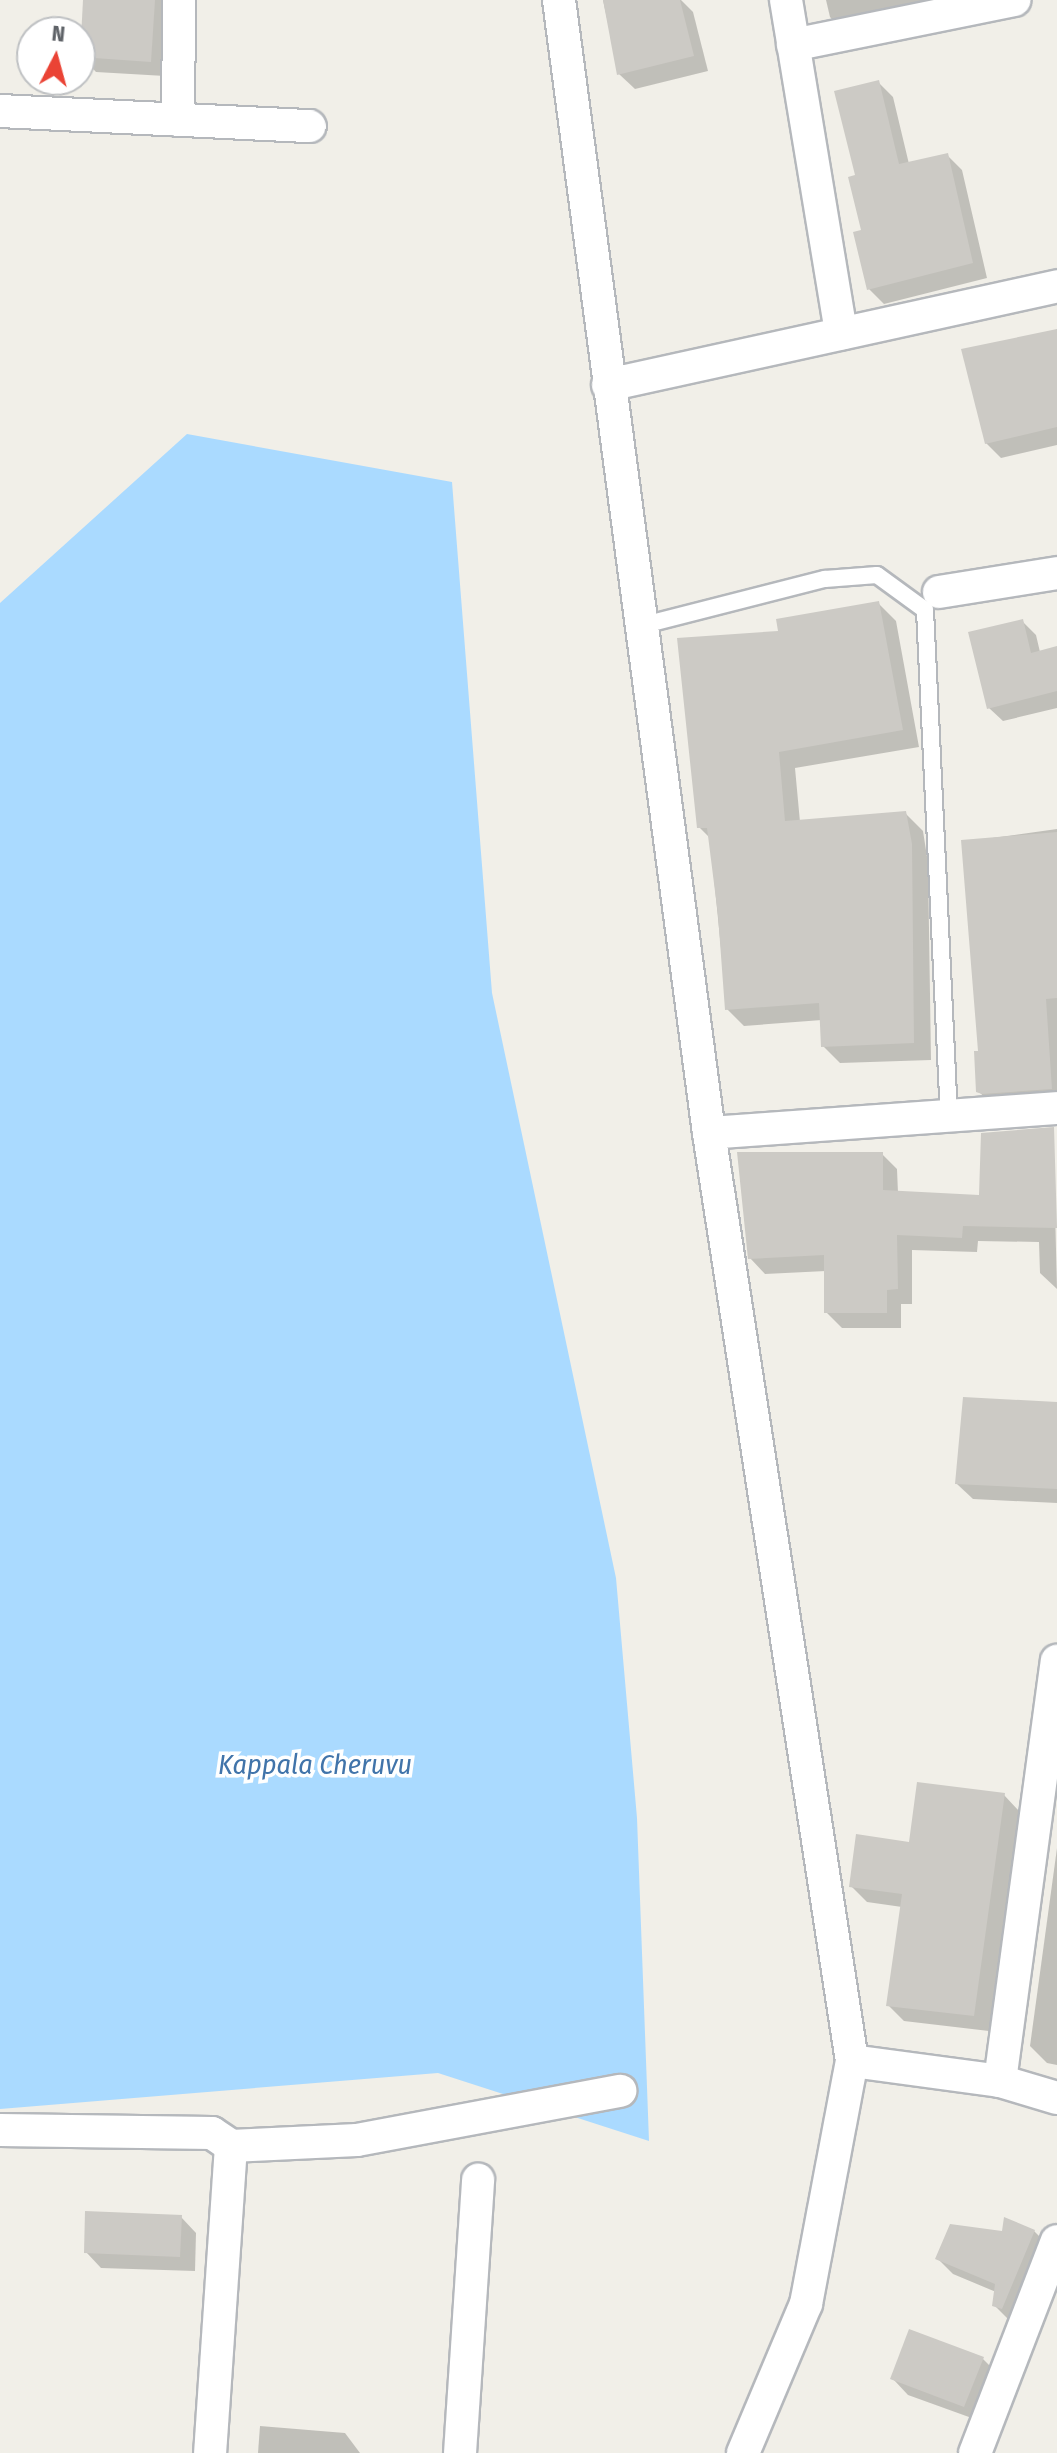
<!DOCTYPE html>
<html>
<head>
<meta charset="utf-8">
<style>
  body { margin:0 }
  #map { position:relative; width:1057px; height:2453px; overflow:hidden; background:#f1efe8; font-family:"Fira Sans Condensed",sans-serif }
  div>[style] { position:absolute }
  .water>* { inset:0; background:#aadaff }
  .shadow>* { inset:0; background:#0003 }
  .building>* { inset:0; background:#cccac5 }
  .roads { filter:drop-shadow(2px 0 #b5b8bc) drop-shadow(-2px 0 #b5b8bc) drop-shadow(0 2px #b5b8bc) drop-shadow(0 -2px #b5b8bc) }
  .service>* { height:16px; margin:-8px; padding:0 8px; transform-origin:8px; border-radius:8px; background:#fff }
  .minor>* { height:32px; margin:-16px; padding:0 16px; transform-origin:16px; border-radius:16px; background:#fff }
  span { translate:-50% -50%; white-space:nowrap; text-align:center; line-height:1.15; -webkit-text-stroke:7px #fff; paint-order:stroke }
  .water-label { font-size:28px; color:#4174aa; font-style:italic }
  .north { position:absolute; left:16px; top:16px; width:80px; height:80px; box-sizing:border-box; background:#fff; border:2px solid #bfc1c3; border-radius:50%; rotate:6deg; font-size:22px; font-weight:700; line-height:32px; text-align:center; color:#5f6368 }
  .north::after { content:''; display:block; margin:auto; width:28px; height:36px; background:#ea4335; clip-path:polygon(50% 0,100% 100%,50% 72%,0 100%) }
</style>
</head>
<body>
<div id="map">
  <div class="water">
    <i style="clip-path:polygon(187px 434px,452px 482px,492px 993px,616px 1578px,637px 1818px,649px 2141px,438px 2073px,0 2109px,0 603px)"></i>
  </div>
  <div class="shadow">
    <i style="clip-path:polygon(85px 0,171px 0,165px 76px,96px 72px,81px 56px)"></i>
    <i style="clip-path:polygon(603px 0,681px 0,693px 12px,708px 71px,635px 89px,619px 74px)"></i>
    <i style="clip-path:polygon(826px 0,972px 0,845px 33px,830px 17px)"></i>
    <i style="clip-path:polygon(878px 82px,893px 97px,909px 164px,947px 155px,962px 170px,987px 278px,884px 304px,869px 289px,858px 176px)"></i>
    <i style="clip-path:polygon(1057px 329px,1057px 445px,1001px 458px,986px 443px)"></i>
    <i style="clip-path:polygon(879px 604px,896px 621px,919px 747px,795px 768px,800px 822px,905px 813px,923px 831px,928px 863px,931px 1060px,840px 1063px,823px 1046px,822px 1020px,744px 1026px,727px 1009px,710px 838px,699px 827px,781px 633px)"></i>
    <i style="clip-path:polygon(1022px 621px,1036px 635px,1040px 652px,1057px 648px,1057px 708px,1003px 721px,989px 708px)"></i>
    <i style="clip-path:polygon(1057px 829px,1057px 1104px,994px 1106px,978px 1091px,980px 1053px,963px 842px)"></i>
    <i style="clip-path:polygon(1053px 1129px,1057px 1289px,1040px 1273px,1039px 1242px,978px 1241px,977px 1252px,912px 1250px,912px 1304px,901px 1304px,901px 1328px,842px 1328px,826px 1312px,826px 1271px,765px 1274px,750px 1258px,882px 1154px,897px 1169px,898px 1193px,981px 1197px)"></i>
    <i style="clip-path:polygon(1057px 1404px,1057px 1503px,973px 1499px,957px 1484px)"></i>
    <i style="clip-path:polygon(1004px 1795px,1019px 1811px,989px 2031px,904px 2021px,889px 2006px,902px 1907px,867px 1902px,851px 1886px,911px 1844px)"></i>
    <i style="clip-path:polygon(1057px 1848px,1057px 2065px,1047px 2063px,1030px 2046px)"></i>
    <i style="clip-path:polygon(181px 2217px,196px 2233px,195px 2271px,101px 2268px,86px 2252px)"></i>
    <i style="clip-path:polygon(1034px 2231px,1050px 2247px,1010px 2321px,994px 2305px,996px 2292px,953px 2274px,937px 2258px,1004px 2233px)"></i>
    <i style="clip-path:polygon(982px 2358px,998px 2374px,980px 2421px,908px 2395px,893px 2379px)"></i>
    <i style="clip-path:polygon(260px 2426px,345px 2433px,360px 2453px,258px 2453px)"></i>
  </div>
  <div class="building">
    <i style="clip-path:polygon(83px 0,155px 0,151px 62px,80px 57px)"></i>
    <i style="clip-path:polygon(603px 0,680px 0,694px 56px,617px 75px)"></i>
    <i style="clip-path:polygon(879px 80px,899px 164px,948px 153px,973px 263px,867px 290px,853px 232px,861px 230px,848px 177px,855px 175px,834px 91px)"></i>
    <i style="clip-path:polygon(1057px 329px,1057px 427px,985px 444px,961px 349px)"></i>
    <i style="clip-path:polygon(879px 601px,903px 730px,779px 752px,785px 821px,906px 811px,912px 844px,914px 1043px,821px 1047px,819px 1003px,725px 1010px,718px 915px,707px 828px,697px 828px,677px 638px,778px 631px,776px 619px)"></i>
    <i style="clip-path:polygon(1023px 619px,1031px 653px,1057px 646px,1057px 691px,987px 709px,968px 632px)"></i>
    <i style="clip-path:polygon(1057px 832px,1057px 998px,1046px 999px,1052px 1089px,982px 1094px,976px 1092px,974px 1051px,978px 1051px,961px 840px)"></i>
    <i style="clip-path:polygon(1054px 1127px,1057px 1228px,963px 1226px,962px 1238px,897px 1235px,898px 1289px,887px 1290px,887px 1313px,824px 1313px,824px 1255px,748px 1259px,737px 1152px,883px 1152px,883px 1190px,979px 1195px,981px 1133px)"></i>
    <i style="clip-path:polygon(963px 1397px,1057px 1402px,1057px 1489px,955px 1484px)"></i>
    <i style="clip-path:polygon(917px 1782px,1005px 1793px,974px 2016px,886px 2006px,902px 1894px,849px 1887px,856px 1834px,909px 1842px)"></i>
    <i style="clip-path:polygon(85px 2211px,182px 2215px,180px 2257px,84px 2253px)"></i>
    <i style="clip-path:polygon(1004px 2217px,1035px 2230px,1002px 2309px,992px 2306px,995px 2284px,935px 2259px,950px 2224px,1002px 2231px)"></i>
    <i style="clip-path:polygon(909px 2329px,984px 2357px,964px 2407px,890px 2379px)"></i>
  </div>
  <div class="roads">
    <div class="service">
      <i style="left:640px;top:626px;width:191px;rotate:-14.3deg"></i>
      <i style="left:825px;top:579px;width:52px;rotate:-4.4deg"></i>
      <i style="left:877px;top:575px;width:59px;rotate:36.1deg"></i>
      <i style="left:925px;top:610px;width:508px;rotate:87.29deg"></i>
    </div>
    <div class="minor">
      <i style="left:559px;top:0;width:1143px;rotate:82.46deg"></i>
      <i style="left:709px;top:1133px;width:349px;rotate:-4.1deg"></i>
      <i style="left:786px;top:0;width:338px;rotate:80.6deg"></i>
      <i style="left:793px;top:45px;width:226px;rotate:-11.5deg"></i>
      <i style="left:0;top:111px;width:310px;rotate:2.8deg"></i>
      <i style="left:178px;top:120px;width:120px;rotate:-89.5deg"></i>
      <i style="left:608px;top:385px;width:460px;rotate:-12.4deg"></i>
      <i style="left:939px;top:592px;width:120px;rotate:-9.1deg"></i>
      <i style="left:709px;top:1133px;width:939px;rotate:81.24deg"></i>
      <i style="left:852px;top:2061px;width:149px;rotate:7.7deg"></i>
      <i style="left:1000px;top:2081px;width:59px;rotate:16.6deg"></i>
      <i style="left:1000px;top:2081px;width:424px;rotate:-82.3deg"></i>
      <i style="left:0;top:2130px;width:212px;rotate:0.8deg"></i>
      <i style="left:212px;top:2133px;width:23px;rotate:34deg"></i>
      <i style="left:231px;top:2146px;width:308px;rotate:93.9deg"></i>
      <i style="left:231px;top:2146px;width:126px;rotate:-2.7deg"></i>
      <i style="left:357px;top:2140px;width:268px;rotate:-10.6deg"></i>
      <i style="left:460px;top:2453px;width:274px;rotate:-86.2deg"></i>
      <i style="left:743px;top:2453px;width:162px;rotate:-67.1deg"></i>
      <i style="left:806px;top:2304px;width:247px;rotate:-79.3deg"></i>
      <i style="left:975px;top:2453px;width:227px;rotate:-68.9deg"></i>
    </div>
  </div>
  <div class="water-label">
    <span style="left:315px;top:1765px">Kappala Cheruvu</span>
  </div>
  <div class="north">N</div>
</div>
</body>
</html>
